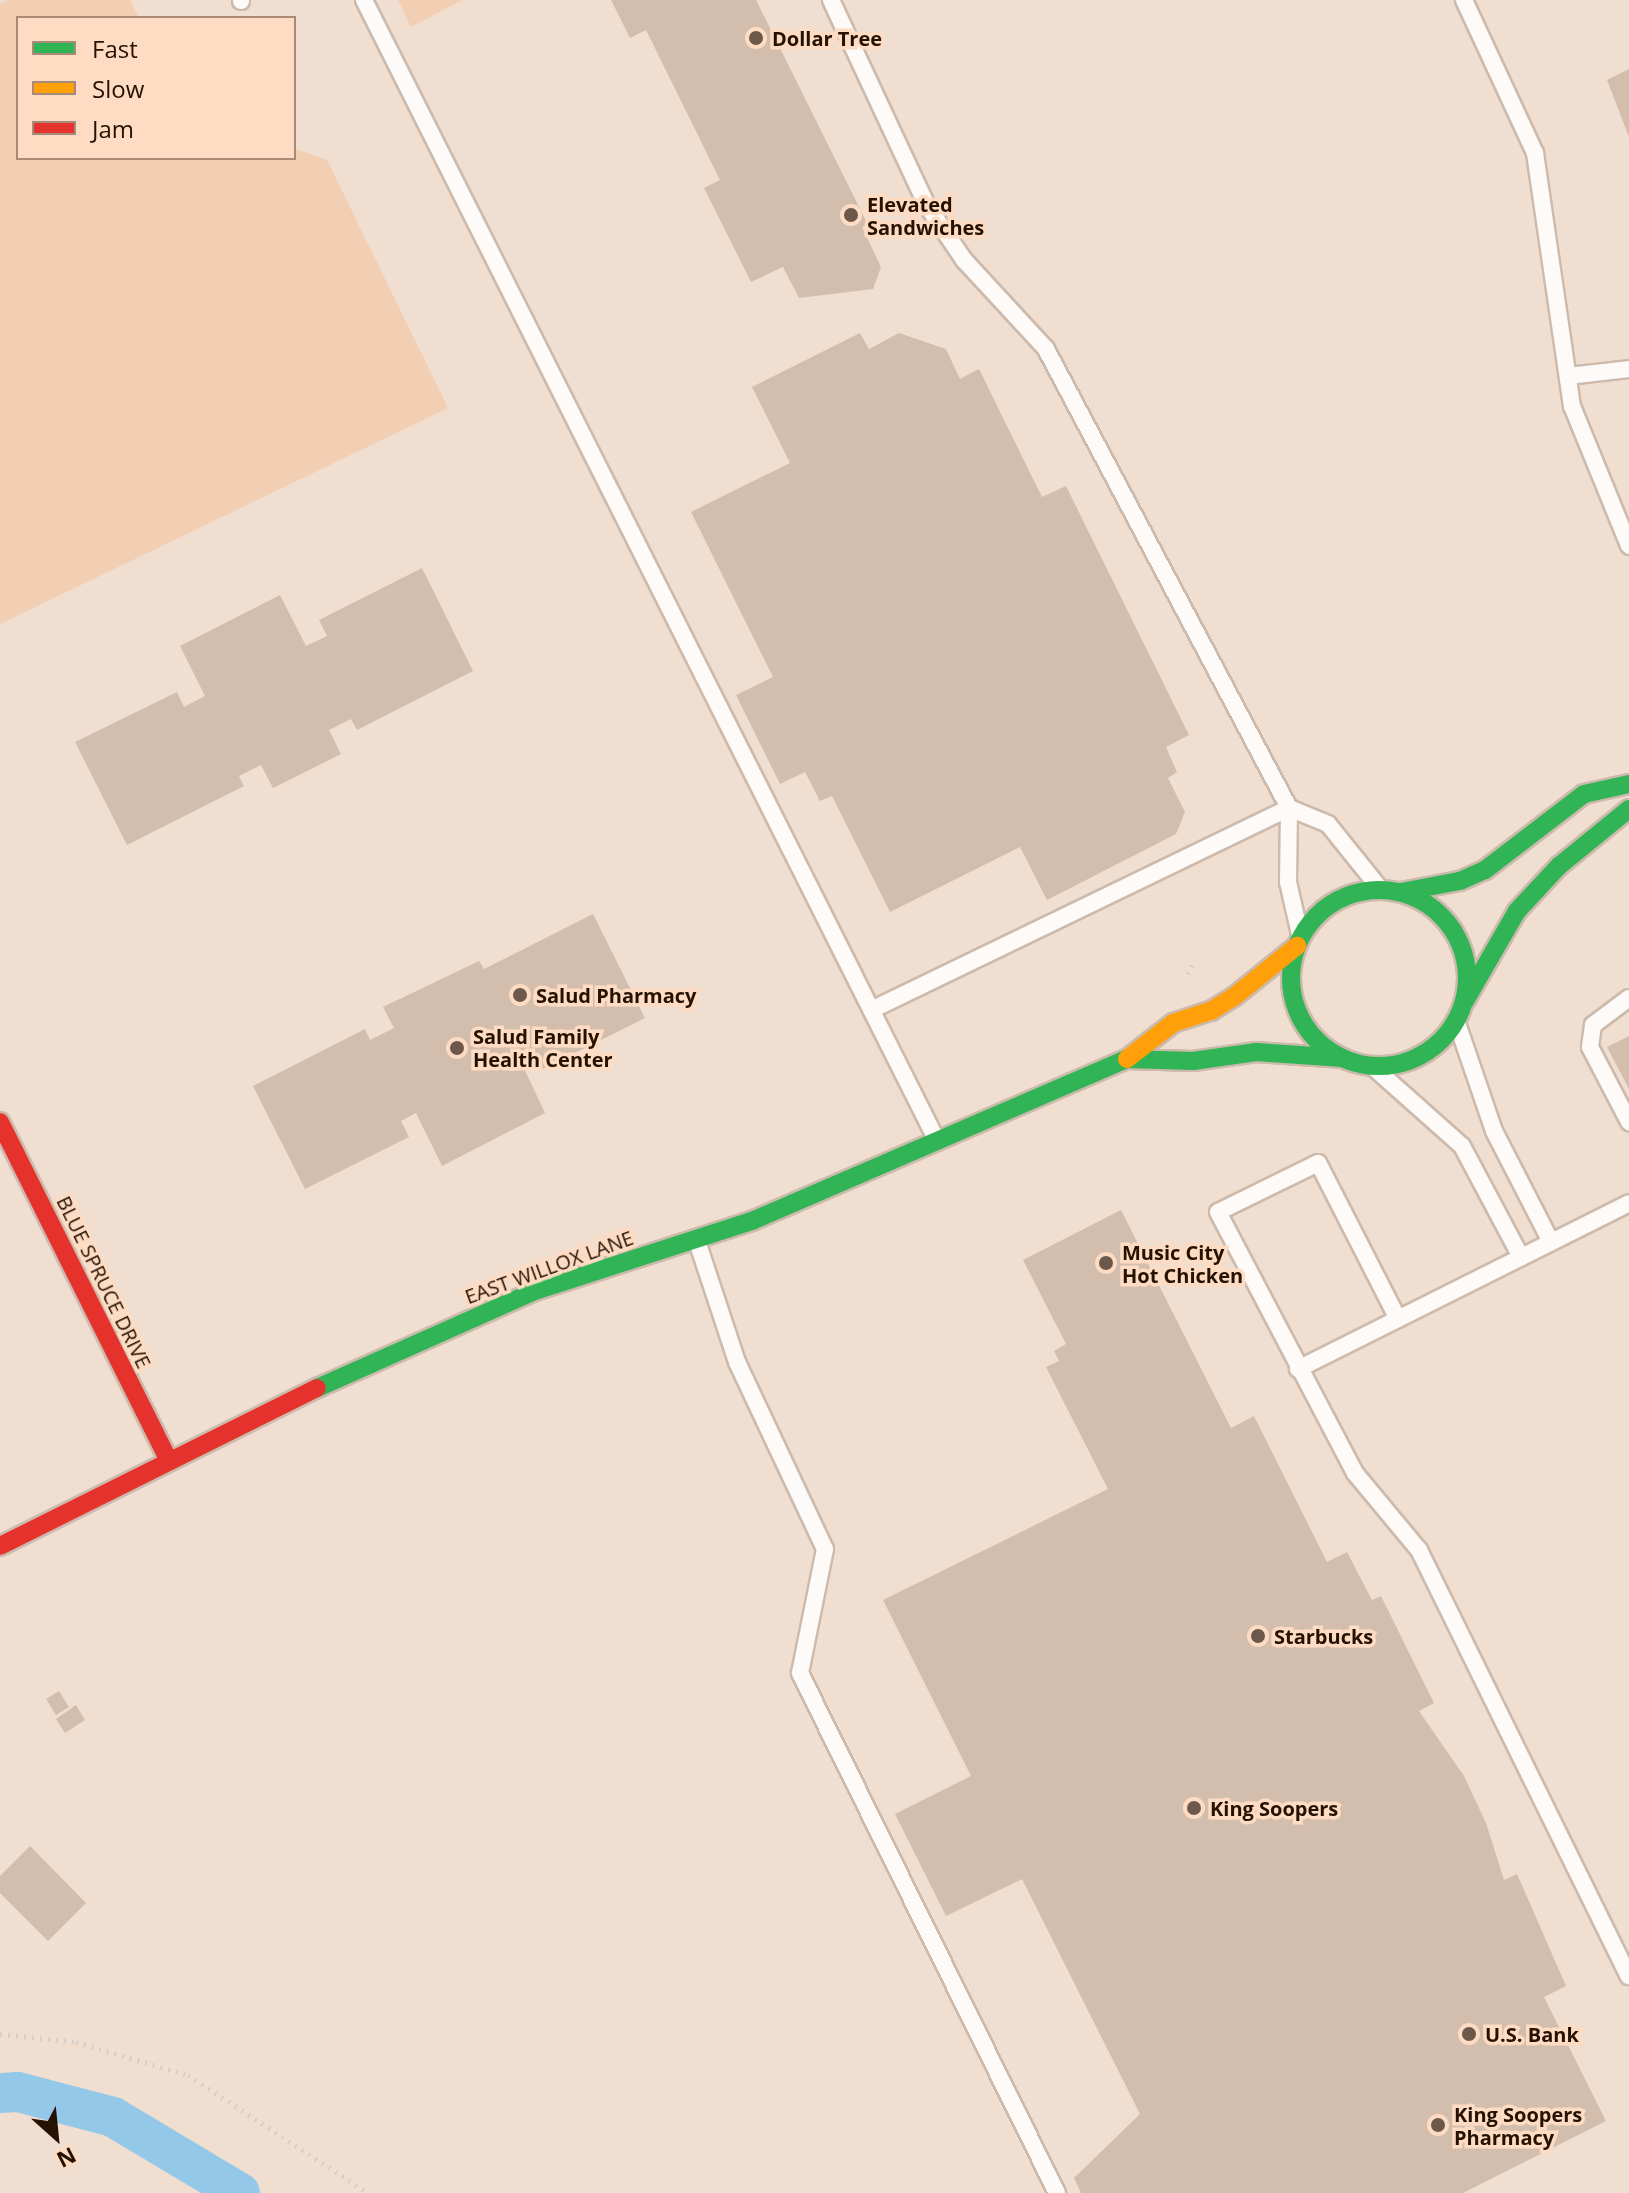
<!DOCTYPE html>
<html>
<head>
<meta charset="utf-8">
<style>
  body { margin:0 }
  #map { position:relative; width:1629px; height:2193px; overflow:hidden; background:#f0ded0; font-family:"Open Sans",sans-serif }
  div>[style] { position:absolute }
  .green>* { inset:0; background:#f2ceb2 }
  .canal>* { height:40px; margin:-20px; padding:0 20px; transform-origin:20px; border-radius:20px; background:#94c8e9 }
  .building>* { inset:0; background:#d3bead }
  .path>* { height:5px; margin-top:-2.5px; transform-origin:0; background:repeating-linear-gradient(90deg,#d4cfca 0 2px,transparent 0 8px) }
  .roads { filter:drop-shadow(2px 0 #ccbaac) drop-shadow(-2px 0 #ccbaac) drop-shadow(0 2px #ccbaac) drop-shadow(0 -2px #ccbaac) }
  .lane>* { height:16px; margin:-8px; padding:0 8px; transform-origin:8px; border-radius:8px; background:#fdfaf8 }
  .fast>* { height:18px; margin:-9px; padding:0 9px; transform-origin:9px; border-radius:9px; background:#30b455 }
  .fast>.ring { margin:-9px; padding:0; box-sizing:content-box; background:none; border:18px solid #30b455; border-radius:50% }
  .slow>* { height:18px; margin:-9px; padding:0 9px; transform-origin:9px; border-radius:9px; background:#ff9f0a }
  .jam>* { height:18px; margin:-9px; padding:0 9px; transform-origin:9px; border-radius:9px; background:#e5322d }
  .dots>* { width:22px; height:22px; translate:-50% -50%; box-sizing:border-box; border:4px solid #fddcc3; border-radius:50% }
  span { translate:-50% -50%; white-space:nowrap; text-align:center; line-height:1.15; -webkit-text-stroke:7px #fddcc3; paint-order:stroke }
  .poi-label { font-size:20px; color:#251203; font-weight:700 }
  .left { translate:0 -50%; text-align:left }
  .street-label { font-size:20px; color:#251203 }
  .legend { position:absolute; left:16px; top:16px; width:280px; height:144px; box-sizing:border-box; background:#fddcc3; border:2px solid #a78b76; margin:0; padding:10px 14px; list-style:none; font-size:24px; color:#251203 }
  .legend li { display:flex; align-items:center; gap:16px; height:40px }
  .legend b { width:40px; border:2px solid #a78b76 }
  .north { position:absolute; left:16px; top:2097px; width:80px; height:80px; -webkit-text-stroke:6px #fddcc3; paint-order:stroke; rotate:153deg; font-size:22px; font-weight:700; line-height:32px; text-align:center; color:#251203 }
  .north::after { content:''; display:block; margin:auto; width:28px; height:36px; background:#251203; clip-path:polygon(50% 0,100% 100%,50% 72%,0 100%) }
</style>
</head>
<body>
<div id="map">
  <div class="green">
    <i style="clip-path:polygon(8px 0,130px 0,139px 18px,18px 18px,18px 158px,294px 158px,294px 148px,327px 160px,448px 408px,0 624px,0 4px)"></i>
    <i style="clip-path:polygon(398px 0,462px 0,411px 27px)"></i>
  </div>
  <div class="canal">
    <i style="left:0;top:2093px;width:18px;rotate:-3deg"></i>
    <i style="left:18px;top:2092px;width:98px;rotate:14.7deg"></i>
    <i style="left:113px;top:2117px;width:148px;rotate:30.9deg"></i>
  </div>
  <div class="building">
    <i style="clip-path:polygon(611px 0,756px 0,868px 225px,862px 227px,881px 267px,873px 289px,799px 298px,783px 267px,751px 282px,704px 188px,720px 180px,646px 30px,630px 38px)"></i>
    <i style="clip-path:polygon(1629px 69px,1629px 137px,1607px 80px)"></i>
    <i style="clip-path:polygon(860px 333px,869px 349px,899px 333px,946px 349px,960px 379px,979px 369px,1042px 497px,1066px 486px,1189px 735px,1166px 747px,1177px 772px,1168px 778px,1185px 812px,1176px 834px,1047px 900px,1020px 847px,890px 912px,832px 796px,820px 801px,805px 772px,780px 784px,736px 695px,773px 677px,691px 512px,790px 463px,752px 387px)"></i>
    <i style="clip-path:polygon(422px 568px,473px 671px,357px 730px,351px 719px,329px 730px,341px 754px,273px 788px,261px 765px,239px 776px,244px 786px,127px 845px,75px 742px,177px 692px,184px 707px,205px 696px,180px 646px,280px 595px,306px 646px,327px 636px,319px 620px)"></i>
    <i style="clip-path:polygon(593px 914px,645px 1018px,543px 1069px,535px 1055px,521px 1062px,545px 1113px,442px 1166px,416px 1113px,401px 1121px,409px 1137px,305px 1189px,253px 1086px,365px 1029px,370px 1040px,394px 1028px,383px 1007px,479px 961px,484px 969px)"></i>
    <i style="clip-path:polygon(1629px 1036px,1629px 1089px,1607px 1047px)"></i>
    <i style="clip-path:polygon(1121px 1210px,1231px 1428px,1254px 1416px,1327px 1562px,1347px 1552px,1372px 1600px,1381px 1596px,1434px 1703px,1419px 1711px,1464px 1776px,1486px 1823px,1504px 1880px,1517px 1874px,1566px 1986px,1544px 1997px,1606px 2121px,1463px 2193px,1081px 2193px,1074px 2178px,1140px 2114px,1022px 1879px,946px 1916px,895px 1814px,971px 1776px,883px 1600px,1108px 1489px,1046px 1367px,1059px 1361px,1054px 1351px,1066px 1344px,1023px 1260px)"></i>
    <i style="clip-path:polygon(59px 1691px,69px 1707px,56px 1715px,46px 1699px)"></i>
    <i style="clip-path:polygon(76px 1705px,85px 1720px,65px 1733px,56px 1719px)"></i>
    <i style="clip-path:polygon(30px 1846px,86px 1903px,48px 1941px,0 1893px,0 1876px)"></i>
  </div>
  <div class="path">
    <i style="left:1188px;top:974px;width:15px;rotate:-62deg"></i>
    <i style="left:0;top:2034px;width:76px;rotate:6deg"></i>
    <i style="left:76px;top:2042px;width:117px;rotate:16.4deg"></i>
    <i style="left:188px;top:2075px;width:215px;rotate:33.2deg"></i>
  </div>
  <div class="roads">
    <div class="lane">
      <i style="left:241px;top:0;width:1px;rotate:90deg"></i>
      <i style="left:364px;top:0;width:1275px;rotate:63.33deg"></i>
      <i style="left:831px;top:0;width:225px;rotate:65deg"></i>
      <i style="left:926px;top:204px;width:68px;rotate:55.8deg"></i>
      <i style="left:964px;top:260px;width:121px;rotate:47.3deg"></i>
      <i style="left:1046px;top:349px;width:519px;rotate:62.1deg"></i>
      <i style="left:1289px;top:808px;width:464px;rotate:154.2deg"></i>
      <i style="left:1464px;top:0;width:169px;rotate:65.1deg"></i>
      <i style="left:1535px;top:153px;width:256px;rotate:81.7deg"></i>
      <i style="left:1572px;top:406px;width:151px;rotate:67.8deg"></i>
      <i style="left:1568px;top:376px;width:61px;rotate:-6.5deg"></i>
      <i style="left:1301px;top:939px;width:58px;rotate:-102.8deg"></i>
      <i style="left:1288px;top:882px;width:74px;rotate:-89.2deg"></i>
      <i style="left:1289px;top:808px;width:42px;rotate:22.3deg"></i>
      <i style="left:1328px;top:824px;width:85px;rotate:51.2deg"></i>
      <i style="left:1629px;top:998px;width:45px;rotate:143.1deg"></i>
      <i style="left:1593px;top:1025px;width:22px;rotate:98deg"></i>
      <i style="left:1590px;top:1047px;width:85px;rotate:62.5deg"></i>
      <i style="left:1456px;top:1020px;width:117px;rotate:71.1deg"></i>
      <i style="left:1494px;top:1131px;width:125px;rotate:62.8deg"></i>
      <i style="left:1372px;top:1066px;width:120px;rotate:41.6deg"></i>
      <i style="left:1462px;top:1146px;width:126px;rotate:62deg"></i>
      <i style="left:697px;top:1241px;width:127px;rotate:71.7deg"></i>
      <i style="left:737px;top:1362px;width:207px;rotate:64.8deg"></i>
      <i style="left:825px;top:1549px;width:126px;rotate:101.4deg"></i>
      <i style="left:800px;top:1673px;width:580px;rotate:63.7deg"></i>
      <i style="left:1398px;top:1319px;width:175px;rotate:-117.1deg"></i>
      <i style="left:1318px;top:1163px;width:111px;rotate:153.9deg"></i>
      <i style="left:1218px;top:1212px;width:295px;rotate:62.3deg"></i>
      <i style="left:1355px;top:1473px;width:100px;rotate:50.3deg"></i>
      <i style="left:1419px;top:1550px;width:475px;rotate:63.8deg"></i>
      <i style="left:1298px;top:1369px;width:370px;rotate:-26.6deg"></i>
    </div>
    <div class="fast">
      <i class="ring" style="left:1291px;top:890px;width:158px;height:158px"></i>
      <i style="left:1401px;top:892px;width:60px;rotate:-10.6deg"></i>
      <i style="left:1460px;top:881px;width:27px;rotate:-24deg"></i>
      <i style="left:1485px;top:870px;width:125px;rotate:-37.5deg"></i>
      <i style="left:1584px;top:794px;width:46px;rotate:-12.5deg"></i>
      <i style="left:1465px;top:1001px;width:104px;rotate:-60deg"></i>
      <i style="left:1517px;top:911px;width:62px;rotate:-47deg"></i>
      <i style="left:1559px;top:866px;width:90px;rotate:-39.2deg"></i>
      <i style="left:317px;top:1388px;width:239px;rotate:-24deg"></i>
      <i style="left:535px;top:1291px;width:228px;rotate:-17.9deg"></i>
      <i style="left:752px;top:1221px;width:408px;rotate:-23.4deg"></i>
      <i style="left:1127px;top:1059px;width:66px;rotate:1.7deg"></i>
      <i style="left:1193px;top:1061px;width:64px;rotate:-8.1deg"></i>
      <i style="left:1256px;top:1052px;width:87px;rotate:3.9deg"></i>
    </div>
    <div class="slow">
      <i style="left:1127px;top:1059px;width:58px;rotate:-38deg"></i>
      <i style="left:1173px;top:1023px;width:40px;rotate:-18deg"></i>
      <i style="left:1211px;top:1011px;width:28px;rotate:-32deg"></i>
      <i style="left:1235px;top:996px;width:80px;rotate:-38.9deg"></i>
    </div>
    <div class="jam">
      <i style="left:0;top:1122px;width:379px;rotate:63.5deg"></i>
      <i style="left:0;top:1546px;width:354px;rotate:-26.5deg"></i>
    </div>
  </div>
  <div class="dots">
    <i style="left:756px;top:38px;background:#6c594b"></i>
    <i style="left:851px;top:215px;background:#6c594b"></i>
    <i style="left:520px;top:995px;background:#6c594b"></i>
    <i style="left:457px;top:1048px;background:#6c594b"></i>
    <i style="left:1106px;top:1263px;background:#6c594b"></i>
    <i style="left:1258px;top:1636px;background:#6c594b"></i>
    <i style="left:1194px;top:1808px;background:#6c594b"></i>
    <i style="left:1469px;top:2034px;background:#6c594b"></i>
    <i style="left:1438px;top:2125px;background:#6c594b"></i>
  </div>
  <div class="poi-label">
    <span class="left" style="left:772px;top:38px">Dollar Tree</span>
    <span class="left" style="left:867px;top:216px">Elevated<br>Sandwiches</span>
    <span class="left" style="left:536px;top:995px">Salud Pharmacy</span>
    <span class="left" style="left:473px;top:1048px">Salud Family<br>Health Center</span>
    <span class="left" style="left:1122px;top:1264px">Music City<br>Hot Chicken</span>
    <span class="left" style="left:1274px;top:1636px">Starbucks</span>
    <span class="left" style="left:1210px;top:1808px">King Soopers</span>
    <span class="left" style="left:1485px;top:2034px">U.S. Bank</span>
    <span class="left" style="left:1454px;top:2126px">King Soopers<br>Pharmacy</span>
  </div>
  <div class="street-label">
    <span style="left:549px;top:1267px;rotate:-20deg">EAST WILLOX LANE</span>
    <span style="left:104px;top:1282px;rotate:64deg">BLUE SPRUCE DRIVE</span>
  </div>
  <ul class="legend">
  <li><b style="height:10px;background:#30b455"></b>Fast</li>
  <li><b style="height:10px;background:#ff9f0a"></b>Slow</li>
  <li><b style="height:10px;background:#e5322d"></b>Jam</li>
  </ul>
  <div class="north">N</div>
</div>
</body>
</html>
